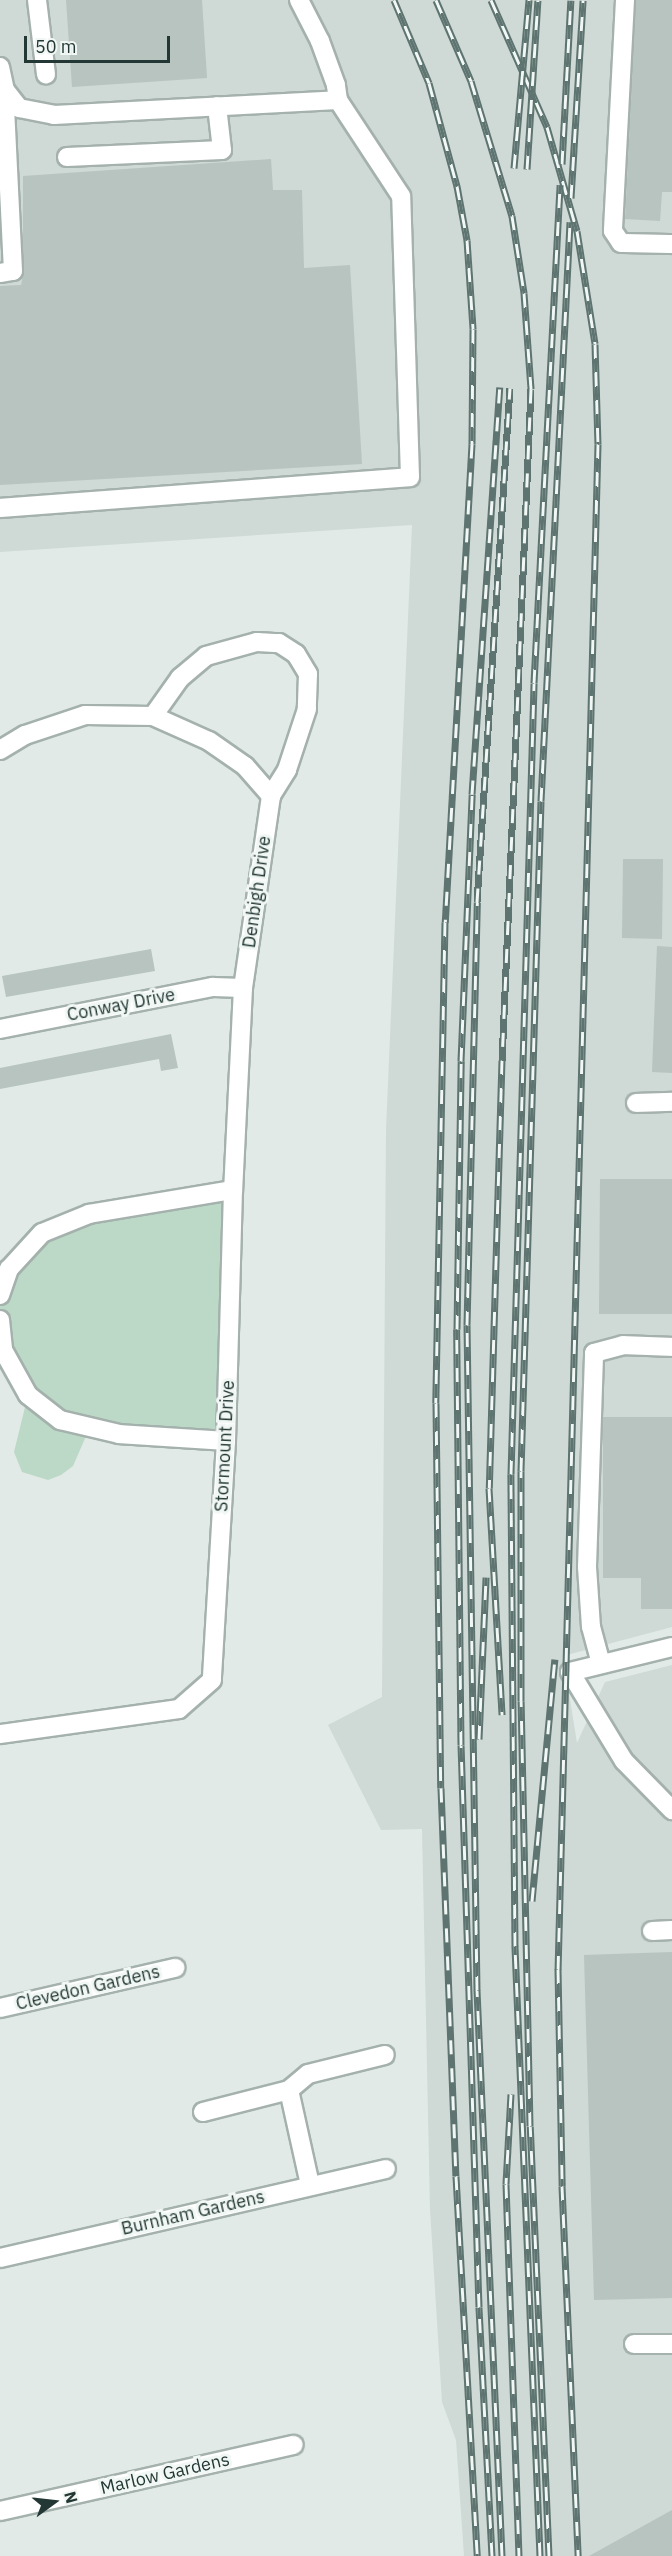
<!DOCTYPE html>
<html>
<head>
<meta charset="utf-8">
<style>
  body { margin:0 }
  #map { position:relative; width:672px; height:2556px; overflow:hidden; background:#e1eae6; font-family:"IBM Plex Sans",sans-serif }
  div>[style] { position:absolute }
  .built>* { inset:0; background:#cfd9d5 }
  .green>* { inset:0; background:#bcd8c6 }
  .building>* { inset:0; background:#b7c4c0 }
  .roads { filter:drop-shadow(2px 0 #a4b1ad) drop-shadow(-2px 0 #a4b1ad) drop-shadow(0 2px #a4b1ad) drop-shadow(0 -2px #a4b1ad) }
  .minor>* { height:18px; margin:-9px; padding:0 9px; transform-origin:9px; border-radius:9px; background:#fff }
  .rail>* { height:7px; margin-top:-3.5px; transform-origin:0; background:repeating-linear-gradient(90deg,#f1f7f4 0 14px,#5e7470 0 28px); box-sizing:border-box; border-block:2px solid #5e7470 }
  span { translate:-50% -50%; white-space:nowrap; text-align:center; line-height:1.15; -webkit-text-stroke:6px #f1f7f4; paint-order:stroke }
  .street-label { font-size:18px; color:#233834 }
  .north { position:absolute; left:24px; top:2472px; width:60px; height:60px; -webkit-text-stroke:4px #f1f7f4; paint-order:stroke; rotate:75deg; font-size:16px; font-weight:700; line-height:24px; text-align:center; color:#233834 }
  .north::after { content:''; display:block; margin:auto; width:21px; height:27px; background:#233834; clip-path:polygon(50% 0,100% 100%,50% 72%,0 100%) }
  .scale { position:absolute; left:24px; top:36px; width:146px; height:27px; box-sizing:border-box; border:3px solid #233834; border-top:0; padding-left:8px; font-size:18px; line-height:21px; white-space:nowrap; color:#233834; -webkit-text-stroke:4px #f1f7f4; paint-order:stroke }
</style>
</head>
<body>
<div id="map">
  <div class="built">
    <i style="clip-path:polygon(0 0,672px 0,672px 1627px,563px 1656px,577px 1743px,605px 1682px,672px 1665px,672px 2556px,464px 2556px,456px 2440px,442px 2402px,430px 2209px,422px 1829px,381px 1830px,328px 1725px,382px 1697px,386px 1130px,412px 525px,0 552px)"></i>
  </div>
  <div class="green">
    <i style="clip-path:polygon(233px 1190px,226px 1441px,90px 1427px,73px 1466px,61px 1475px,48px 1480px,22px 1472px,14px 1452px,28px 1395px,0 1320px,0 1295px,42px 1233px)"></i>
  </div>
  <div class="building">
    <i style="clip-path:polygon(66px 0,202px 0,207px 78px,72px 87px)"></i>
    <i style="clip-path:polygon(636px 0,672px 0,672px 192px,662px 192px,660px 221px,625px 219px)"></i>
    <i style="clip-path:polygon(271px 159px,273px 190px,302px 190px,304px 268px,350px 265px,362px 464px,0 485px,0 286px,21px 285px,23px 275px,23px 176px)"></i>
    <i style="clip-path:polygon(623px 859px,663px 859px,662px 939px,622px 938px)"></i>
    <i style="clip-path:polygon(657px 946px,672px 947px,672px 1073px,652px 1072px)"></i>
    <i style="clip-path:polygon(151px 949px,155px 971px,6px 997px,2px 976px)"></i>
    <i style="clip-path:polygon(171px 1034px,178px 1068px,161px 1071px,159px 1059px,0 1089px,0 1068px)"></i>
    <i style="clip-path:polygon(600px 1179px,672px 1179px,672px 1314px,599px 1314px)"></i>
    <i style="clip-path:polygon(603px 1417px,672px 1417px,672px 1609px,641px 1609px,641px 1578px,603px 1578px)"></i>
    <i style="clip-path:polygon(672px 1952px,672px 2298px,594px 2300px,584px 1955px)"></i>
    <i style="clip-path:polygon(672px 2510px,672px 2556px,589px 2556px)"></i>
  </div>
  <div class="roads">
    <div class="minor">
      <i style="left:37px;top:0;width:75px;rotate:83.1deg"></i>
      <i style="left:625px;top:0;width:231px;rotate:93deg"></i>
      <i style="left:613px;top:231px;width:14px;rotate:56deg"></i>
      <i style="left:621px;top:243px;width:51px;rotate:1.1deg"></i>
      <i style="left:0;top:67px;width:24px;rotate:78deg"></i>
      <i style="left:5px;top:90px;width:23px;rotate:52deg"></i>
      <i style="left:19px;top:108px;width:36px;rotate:11deg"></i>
      <i style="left:54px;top:115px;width:284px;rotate:-3deg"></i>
      <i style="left:67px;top:157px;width:155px;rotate:-2.6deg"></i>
      <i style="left:222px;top:150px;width:44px;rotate:-96.5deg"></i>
      <i style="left:0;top:273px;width:13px;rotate:-9deg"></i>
      <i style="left:13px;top:271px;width:183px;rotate:-92.8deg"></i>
      <i style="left:0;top:508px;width:411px;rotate:-4.3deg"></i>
      <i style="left:410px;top:477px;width:281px;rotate:-91.8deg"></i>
      <i style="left:401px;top:196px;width:115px;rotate:-123.3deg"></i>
      <i style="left:338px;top:100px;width:15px;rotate:-98deg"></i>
      <i style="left:336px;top:85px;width:47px;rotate:-110deg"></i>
      <i style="left:320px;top:41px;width:46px;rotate:-117.1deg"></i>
      <i style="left:153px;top:716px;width:47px;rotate:-54.6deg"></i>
      <i style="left:180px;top:678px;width:34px;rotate:-40deg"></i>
      <i style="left:206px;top:656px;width:53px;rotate:-15.4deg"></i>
      <i style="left:257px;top:642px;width:22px;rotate:3deg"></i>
      <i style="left:279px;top:643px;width:20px;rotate:33deg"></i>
      <i style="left:296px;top:654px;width:23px;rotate:59deg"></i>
      <i style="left:308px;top:674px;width:35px;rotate:92deg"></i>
      <i style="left:307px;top:709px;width:64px;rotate:108.2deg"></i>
      <i style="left:287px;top:770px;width:31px;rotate:122deg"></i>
      <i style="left:0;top:750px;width:29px;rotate:-31deg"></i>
      <i style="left:25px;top:735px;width:63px;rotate:-18.4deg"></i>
      <i style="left:85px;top:715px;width:68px;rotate:0.8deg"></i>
      <i style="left:153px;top:716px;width:61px;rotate:24.1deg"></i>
      <i style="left:209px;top:741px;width:44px;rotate:34.8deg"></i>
      <i style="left:245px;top:766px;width:40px;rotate:49deg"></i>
      <i style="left:271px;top:796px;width:194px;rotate:98.3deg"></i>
      <i style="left:243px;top:988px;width:202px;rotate:92.8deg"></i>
      <i style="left:233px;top:1190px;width:251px;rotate:91.6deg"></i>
      <i style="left:226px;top:1441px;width:239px;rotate:93.4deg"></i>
      <i style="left:212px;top:1680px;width:44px;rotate:138.7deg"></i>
      <i style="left:179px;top:1709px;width:181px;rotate:172deg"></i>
      <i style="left:0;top:1029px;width:217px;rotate:-11.2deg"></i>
      <i style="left:213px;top:987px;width:30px;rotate:2deg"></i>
      <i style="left:636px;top:1103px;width:36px;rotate:-2deg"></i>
      <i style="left:0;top:1295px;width:28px;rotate:-71deg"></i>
      <i style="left:9px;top:1269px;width:49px;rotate:-47.5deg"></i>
      <i style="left:42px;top:1233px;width:51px;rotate:-22deg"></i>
      <i style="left:89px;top:1214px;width:146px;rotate:-9.5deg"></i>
      <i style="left:0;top:1320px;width:30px;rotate:84deg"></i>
      <i style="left:3px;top:1350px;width:51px;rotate:60.9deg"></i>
      <i style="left:28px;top:1395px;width:41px;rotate:38deg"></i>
      <i style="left:60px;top:1420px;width:61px;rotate:13.3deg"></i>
      <i style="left:119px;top:1434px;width:107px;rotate:3.7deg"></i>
      <i style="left:672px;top:1647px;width:105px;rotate:166.2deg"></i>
      <i style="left:570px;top:1672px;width:104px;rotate:58.8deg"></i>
      <i style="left:624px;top:1761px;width:69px;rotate:45.6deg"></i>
      <i style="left:601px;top:1664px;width:38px;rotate:-105deg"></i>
      <i style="left:591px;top:1627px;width:60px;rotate:-93.8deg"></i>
      <i style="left:587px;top:1567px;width:214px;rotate:-88.1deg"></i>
      <i style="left:594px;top:1353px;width:30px;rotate:-15deg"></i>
      <i style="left:623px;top:1345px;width:49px;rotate:2.3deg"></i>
      <i style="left:652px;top:1931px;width:20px;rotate:-3deg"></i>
      <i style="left:0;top:2008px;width:180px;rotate:-12.9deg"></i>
      <i style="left:289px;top:2090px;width:97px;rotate:77.5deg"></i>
      <i style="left:203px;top:2112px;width:89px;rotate:-14.3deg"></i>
      <i style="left:289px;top:2090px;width:25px;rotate:-40deg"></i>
      <i style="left:308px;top:2074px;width:79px;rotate:-13.9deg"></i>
      <i style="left:0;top:2258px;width:396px;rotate:-13deg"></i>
      <i style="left:634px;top:2344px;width:38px"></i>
      <i style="left:0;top:2511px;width:301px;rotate:-12.7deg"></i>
    </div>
  </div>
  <div class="rail">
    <i style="left:394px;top:0;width:90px;rotate:67.1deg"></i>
    <i style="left:429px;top:83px;width:107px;rotate:74.8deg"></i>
    <i style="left:457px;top:186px;width:55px;rotate:79.5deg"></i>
    <i style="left:467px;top:240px;width:89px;rotate:86.1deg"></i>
    <i style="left:473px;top:329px;width:115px;rotate:90.5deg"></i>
    <i style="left:472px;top:444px;width:479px;rotate:93.2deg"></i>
    <i style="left:445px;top:922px;width:481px;rotate:91.1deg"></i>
    <i style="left:436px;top:1403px;width:385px;rotate:89.3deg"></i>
    <i style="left:441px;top:1788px;width:388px;rotate:87.8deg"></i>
    <i style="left:456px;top:2176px;width:381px;rotate:86.8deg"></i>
    <i style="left:436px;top:0;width:88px;rotate:66.6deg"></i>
    <i style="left:471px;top:81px;width:141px;rotate:73.1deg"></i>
    <i style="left:512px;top:216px;width:78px;rotate:81.1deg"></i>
    <i style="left:524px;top:293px;width:96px;rotate:85.8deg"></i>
    <i style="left:531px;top:389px;width:672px;rotate:92.47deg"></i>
    <i style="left:502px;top:1060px;width:428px;rotate:91.7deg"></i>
    <i style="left:489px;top:1488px;width:227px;rotate:86.7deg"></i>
    <i style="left:491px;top:0;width:139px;rotate:66.2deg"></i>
    <i style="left:547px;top:127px;width:108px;rotate:73.9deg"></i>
    <i style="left:577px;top:231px;width:114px;rotate:80.9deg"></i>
    <i style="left:595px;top:344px;width:100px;rotate:88.3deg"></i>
    <i style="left:598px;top:444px;width:1526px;rotate:91.5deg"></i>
    <i style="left:558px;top:1969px;width:217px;rotate:88.9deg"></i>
    <i style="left:562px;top:2186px;width:370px;rotate:87.5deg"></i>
    <i style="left:562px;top:164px;width:164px;rotate:-86.9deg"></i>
    <i style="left:514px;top:168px;width:169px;rotate:-84.9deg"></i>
    <i style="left:527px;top:169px;width:169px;rotate:-86.3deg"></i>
    <i style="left:571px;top:198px;width:198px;rotate:-86.5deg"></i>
    <i style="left:479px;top:1739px;width:162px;rotate:-87.5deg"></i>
    <i style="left:532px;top:1901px;width:243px;rotate:-84.6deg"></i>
    <i style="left:511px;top:2094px;width:90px;rotate:93.2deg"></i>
    <i style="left:506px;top:2184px;width:372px;rotate:88deg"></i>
    <i style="left:492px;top:2556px;width:249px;rotate:-93deg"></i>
    <i style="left:479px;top:2307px;width:562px;rotate:-91.83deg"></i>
    <i style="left:461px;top:1745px;width:416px;rotate:-90.6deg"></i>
    <i style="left:457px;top:1329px;width:268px;rotate:-89.1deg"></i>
    <i style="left:461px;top:1061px;width:267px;rotate:-87.6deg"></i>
    <i style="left:472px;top:794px;width:408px;rotate:-86.1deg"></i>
    <i style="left:502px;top:2556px;width:567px;rotate:-92.53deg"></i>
    <i style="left:477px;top:1990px;width:665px;rotate:-90.86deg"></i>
    <i style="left:467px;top:1325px;width:423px;rotate:-88.6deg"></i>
    <i style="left:477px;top:902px;width:515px;rotate:-86.33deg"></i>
    <i style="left:540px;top:2556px;width:611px;rotate:-92.35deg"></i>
    <i style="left:515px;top:1946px;width:472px;rotate:-90.5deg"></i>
    <i style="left:511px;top:1474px;width:791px;rotate:-88.33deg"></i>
    <i style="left:534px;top:683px;width:499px;rotate:-87deg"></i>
    <i style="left:549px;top:2556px;width:430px;rotate:-92.5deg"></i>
    <i style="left:530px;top:2126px;width:425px;rotate:-91.2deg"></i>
    <i style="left:521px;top:1701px;width:230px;rotate:-90deg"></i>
    <i style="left:521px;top:1471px;width:670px;rotate:-88.29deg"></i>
    <i style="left:541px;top:801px;width:580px;rotate:-87.13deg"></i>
  </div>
  <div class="street-label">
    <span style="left:257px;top:892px;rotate:-82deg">Denbigh Drive</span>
    <span style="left:121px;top:1005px;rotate:-11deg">Conway Drive</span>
    <span style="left:225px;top:1446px;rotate:-87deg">Stormount Drive</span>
    <span style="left:88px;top:1988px;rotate:-13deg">Clevedon Gardens</span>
    <span style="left:193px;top:2213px;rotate:-13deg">Burnham Gardens</span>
    <span style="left:165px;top:2474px;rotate:-13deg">Marlow Gardens</span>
  </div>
  <div class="north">N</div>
  <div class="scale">50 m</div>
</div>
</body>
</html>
